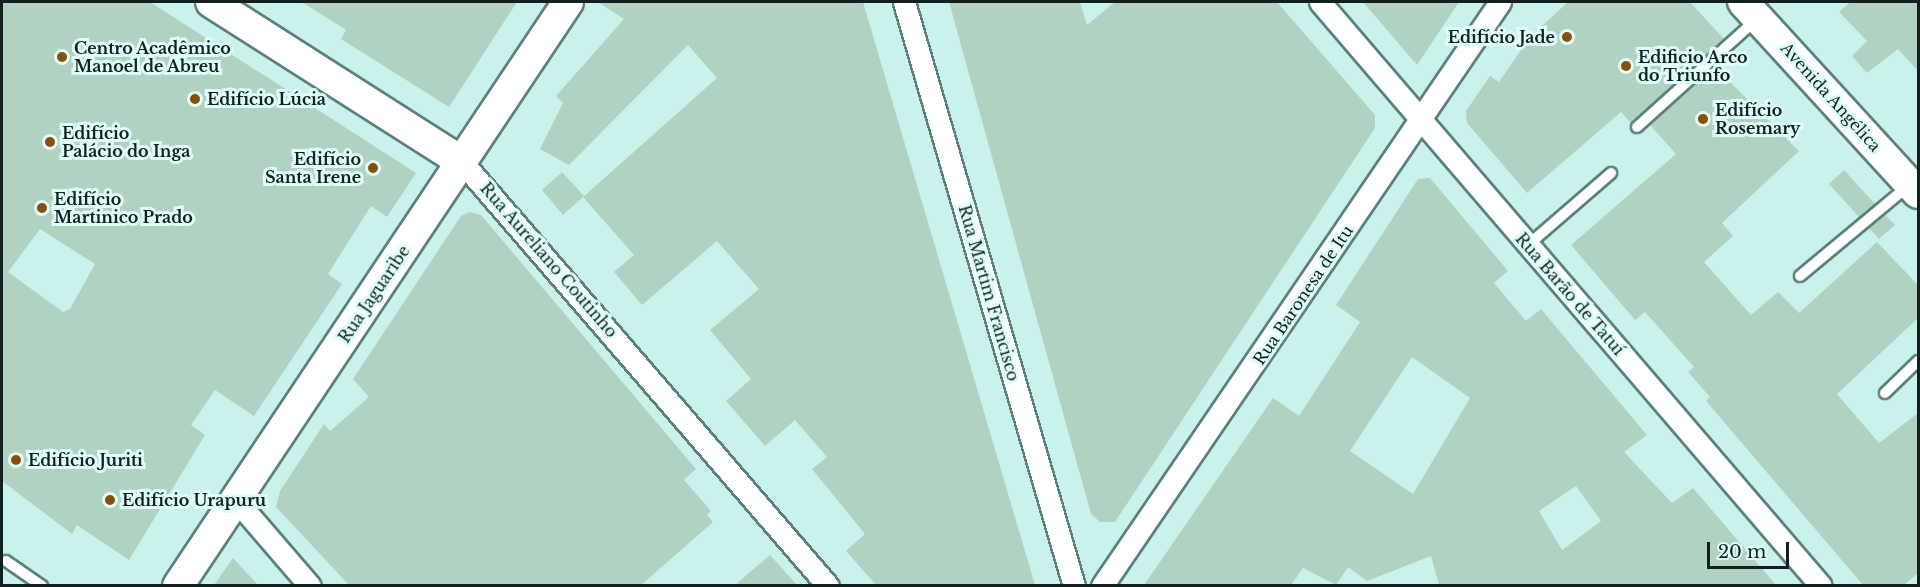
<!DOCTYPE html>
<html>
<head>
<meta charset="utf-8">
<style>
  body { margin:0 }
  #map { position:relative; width:1920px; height:587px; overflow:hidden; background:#caf2ed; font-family:"Libre Baskerville",serif }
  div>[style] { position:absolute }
  .building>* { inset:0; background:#b1d2c0 }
  .roads { filter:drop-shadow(2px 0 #5c817d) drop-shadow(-2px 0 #5c817d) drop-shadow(0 2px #5c817d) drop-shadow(0 -2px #5c817d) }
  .lane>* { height:10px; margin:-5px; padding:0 5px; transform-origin:5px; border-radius:5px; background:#fff }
  .street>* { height:21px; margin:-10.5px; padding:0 10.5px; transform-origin:10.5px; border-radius:10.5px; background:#fff }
  .secondary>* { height:30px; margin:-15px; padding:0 15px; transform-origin:15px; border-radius:15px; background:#fff }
  .dots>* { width:16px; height:16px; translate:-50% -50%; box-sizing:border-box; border:3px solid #defef9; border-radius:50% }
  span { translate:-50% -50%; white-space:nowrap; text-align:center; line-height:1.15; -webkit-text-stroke:6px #defef9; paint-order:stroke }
  .poi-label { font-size:16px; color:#12211f; font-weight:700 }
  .right { translate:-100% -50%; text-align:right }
  .left { translate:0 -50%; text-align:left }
  .street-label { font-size:16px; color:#12211f }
  .frame { position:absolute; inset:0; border:3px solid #12211f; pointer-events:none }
  .scale { position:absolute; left:1707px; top:542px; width:82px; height:27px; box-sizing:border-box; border:3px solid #12211f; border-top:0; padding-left:8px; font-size:18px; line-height:21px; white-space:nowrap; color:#12211f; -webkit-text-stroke:4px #defef9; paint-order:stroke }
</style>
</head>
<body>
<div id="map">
  <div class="building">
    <i style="clip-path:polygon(evenodd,2px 2px,150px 2px,416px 173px,387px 217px,371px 206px,328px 274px,342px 284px,254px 416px,215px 390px,191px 425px,205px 435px,129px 560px,77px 525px,72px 534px,2px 481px,2px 2px,40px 229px,95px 264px,70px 309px,63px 312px,8px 272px,40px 229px)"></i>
    <i style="clip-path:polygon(302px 2px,517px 2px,449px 107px,341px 39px,346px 30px)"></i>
    <i style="clip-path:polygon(598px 2px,863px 2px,1035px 585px,876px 585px,846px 551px,865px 534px,812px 469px,827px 457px,795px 420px,765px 446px,726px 401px,751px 379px,710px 330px,759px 289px,717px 241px,642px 305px,614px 272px,634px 255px,583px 197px,717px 78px,688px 45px,569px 165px,540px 149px,563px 103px,556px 96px,624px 19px)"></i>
    <i style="clip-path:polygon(949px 2px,1080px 2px,1087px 25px,1115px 2px,1277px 2px,1375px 115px,1375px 128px,1115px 522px,1100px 522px,1091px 514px)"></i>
    <i style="clip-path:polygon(1363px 2px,1459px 2px,1417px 65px)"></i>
    <i style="clip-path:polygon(1568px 2px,1690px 2px,1724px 39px,1631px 123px,1621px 112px,1527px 193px,1467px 123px,1466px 111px,1490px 76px,1499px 82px,1530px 37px)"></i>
    <i style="clip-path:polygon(1850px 2px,1918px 2px,1918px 71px,1898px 49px,1867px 73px,1852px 56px,1867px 41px,1839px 12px)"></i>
    <i style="clip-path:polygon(1715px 67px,1799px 151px,1722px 223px,1733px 236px,1704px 262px,1751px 315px,1778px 292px,1799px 313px,1877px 242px,1918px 285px,1918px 318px,1837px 394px,1879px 443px,1918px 413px,1918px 573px,1904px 585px,1863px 585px,1706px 401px,1710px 397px,1688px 372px,1694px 367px,1645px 312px,1635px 320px,1571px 245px,1676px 154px,1650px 125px)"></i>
    <i style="clip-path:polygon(1844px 170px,1875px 204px,1859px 217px,1829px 184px)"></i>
    <i style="clip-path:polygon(562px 172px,584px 196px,563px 215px,542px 190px)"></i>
    <i style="clip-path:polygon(evenodd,1430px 178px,1508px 271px,1494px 283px,1526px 321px,1541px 309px,1647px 435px,1624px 452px,1672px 503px,1693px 488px,1776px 585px,1439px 585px,1431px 556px,1367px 581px,1348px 567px,1336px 585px,1303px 568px,1291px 585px,1144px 585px,1273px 398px,1299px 416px,1360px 322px,1336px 305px,1418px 179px,1430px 178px,1412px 357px,1470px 398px,1413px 494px,1350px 451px,1412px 357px,1430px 178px,1576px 486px,1601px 521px,1562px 550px,1539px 511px,1576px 486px)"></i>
    <i style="clip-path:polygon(470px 212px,481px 215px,696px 469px,684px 480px,711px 511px,707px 515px,713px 522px,641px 585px,349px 585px,276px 507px,280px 491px,324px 424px,330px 431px,369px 397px,353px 379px,461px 216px)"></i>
    <i style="clip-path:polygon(1885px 215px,1895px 225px,1879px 239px,1869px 228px)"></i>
    <i style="clip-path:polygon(770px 555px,797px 585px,735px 585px)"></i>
    <i style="clip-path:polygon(233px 558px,258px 585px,214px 585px)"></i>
  </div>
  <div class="roads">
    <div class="lane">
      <i style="left:1637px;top:127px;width:160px;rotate:-42deg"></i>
      <i style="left:1528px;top:245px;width:110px;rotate:-40.9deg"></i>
      <i style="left:1800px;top:276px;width:141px;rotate:-39.8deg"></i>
      <i style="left:1885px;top:393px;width:46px;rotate:-44.1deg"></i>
      <i style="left:6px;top:561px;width:44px;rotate:34.8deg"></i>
    </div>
    <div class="street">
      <i style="left:904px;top:2px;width:608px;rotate:73.77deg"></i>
      <i style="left:1320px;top:2px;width:769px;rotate:49.37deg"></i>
      <i style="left:462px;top:162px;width:560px;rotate:49.2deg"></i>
      <i style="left:236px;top:500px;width:113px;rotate:49.3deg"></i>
      <i style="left:1102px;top:586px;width:707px;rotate:-55.73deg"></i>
    </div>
    <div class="secondary">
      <i style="left:211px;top:2px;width:298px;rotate:32.5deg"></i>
      <i style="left:1743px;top:2px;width:259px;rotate:47.5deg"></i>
      <i style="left:178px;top:586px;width:702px;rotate:-56.26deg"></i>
    </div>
  </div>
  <div class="dots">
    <i style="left:1567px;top:37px;background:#895004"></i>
    <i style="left:62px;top:57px;background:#895004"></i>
    <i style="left:1626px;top:66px;background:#895004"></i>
    <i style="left:195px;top:99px;background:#895004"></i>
    <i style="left:1703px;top:119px;background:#895004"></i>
    <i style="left:50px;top:142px;background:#895004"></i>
    <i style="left:373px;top:168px;background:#895004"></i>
    <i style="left:42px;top:208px;background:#895004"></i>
    <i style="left:16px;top:460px;background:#895004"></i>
    <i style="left:110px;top:500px;background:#895004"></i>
  </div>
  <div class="poi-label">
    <span class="right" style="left:1555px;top:37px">Edifício Jade</span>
    <span class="left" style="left:74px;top:57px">Centro Acadêmico<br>Manoel de Abreu</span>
    <span class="left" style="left:1638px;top:66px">Edificio Arco<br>do Triunfo</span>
    <span class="left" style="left:207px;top:99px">Edifício Lúcia</span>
    <span class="left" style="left:1715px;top:119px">Edifício<br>Rosemary</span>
    <span class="left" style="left:62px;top:142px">Edifício<br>Palácio do Inga</span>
    <span class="right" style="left:361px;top:168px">Edifício<br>Santa Irene</span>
    <span class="left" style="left:54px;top:208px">Edifício<br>Martinico Prado</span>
    <span class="left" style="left:28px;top:460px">Edifício Juriti</span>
    <span class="left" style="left:122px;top:500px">Edifício Urapuru</span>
  </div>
  <div class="street-label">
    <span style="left:1831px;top:97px;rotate:48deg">Avenida Angélica</span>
    <span style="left:549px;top:260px;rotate:49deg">Rua Aureliano Coutinho</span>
    <span style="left:989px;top:293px;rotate:74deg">Rua Martim Francisco</span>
    <span style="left:374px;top:294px;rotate:-56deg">Rua Jaguaribe</span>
    <span style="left:1570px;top:294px;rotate:49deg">Rua Barão de Tatuí</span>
    <span style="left:1303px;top:295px;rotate:-56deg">Rua Baronesa de Itu</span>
  </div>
  <div class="frame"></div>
  <div class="scale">20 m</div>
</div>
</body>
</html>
